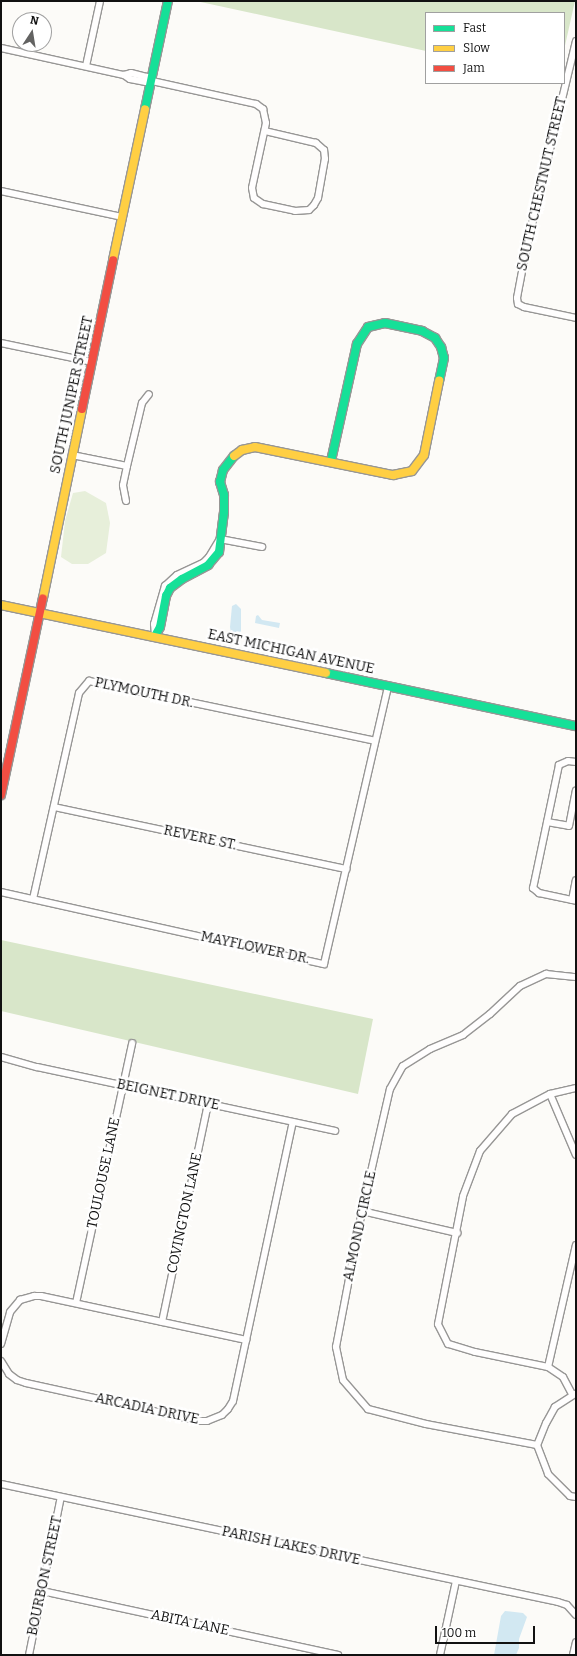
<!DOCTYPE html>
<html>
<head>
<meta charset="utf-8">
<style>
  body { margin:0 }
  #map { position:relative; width:577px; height:1656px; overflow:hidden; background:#fcfbf8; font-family:Bitter,serif }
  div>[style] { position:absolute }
  .green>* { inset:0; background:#e7efda }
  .forest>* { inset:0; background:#d8e6c9 }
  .water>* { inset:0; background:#d2e8f2 }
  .roads { filter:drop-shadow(1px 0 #979695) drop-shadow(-1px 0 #979695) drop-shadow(0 1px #979695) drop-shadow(0 -1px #979695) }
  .street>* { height:6px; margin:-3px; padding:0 3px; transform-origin:3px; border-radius:3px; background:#fffefe }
  .fast>* { height:8px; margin:-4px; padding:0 4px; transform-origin:4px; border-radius:4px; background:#16e098 }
  .slow>* { height:8px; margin:-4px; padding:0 4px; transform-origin:4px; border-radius:4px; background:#ffcf43 }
  .jam>* { height:8px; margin:-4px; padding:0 4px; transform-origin:4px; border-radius:4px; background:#f24e42 }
  span { translate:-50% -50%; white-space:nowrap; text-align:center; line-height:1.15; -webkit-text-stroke:4px #fff; paint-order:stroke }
  .street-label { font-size:14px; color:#111 }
  .frame { position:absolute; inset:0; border:2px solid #111; pointer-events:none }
  .legend { position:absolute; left:425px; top:12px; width:140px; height:72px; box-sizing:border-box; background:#fff; border:1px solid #a0a0a0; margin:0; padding:5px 7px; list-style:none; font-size:12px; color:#111 }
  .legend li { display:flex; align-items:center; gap:8px; height:20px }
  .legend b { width:20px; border:1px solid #a0a0a0 }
  .north { position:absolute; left:12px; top:12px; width:40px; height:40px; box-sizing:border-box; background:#fff; border:1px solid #a0a0a0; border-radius:50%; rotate:12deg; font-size:11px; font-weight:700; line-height:16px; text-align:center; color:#111 }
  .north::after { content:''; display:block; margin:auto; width:14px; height:18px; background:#636362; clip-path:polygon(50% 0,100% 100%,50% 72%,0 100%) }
  .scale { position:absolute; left:435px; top:1626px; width:100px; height:18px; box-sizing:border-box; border:2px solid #111; border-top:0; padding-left:5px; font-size:12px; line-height:14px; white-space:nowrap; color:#111; -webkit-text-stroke:3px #fff; paint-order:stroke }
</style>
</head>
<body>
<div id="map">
  <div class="green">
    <i style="clip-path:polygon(85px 491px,106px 503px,110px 523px,106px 553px,88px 564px,72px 564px,61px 557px,65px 521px,73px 493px)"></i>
  </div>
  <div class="forest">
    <i style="clip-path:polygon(196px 1px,575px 1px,564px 50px,564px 13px,426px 13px,426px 51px)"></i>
    <i style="clip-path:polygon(1px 940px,373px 1019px,358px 1094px,1px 1011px)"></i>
  </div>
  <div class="water">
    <i style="clip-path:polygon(236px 604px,241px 609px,241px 631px,238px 635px,235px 636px,231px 633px,230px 627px,232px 606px)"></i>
    <i style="clip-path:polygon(258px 615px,262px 620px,280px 623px,279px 628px,255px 623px,256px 616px)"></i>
    <i style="clip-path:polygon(505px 1611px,523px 1613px,527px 1617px,519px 1639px,519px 1648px,516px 1655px,494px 1655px,501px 1616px)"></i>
  </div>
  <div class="roads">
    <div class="street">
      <i style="left:576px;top:41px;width:210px;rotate:103.5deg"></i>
      <i style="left:527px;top:245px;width:54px;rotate:100.7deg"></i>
      <i style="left:517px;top:298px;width:6px;rotate:81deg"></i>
      <i style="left:518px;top:304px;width:7px;rotate:27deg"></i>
      <i style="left:524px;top:307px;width:53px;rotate:11.9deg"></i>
      <i style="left:1px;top:48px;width:126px;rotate:12.4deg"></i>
      <i style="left:124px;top:75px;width:7px;rotate:34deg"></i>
      <i style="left:130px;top:79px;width:16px;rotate:11deg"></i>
      <i style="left:146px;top:82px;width:6px;rotate:-9deg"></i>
      <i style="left:152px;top:81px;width:107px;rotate:12.5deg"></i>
      <i style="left:256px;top:104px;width:9px;rotate:36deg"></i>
      <i style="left:263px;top:109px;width:14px;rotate:78deg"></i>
      <i style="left:266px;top:123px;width:66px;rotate:102.2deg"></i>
      <i style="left:252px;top:188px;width:10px;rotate:79deg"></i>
      <i style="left:254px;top:198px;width:11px;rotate:34deg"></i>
      <i style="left:263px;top:204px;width:33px;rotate:12deg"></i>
      <i style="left:295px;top:211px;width:14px;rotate:-4deg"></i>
      <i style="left:309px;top:210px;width:7px;rotate:-45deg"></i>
      <i style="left:314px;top:205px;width:8px;rotate:-60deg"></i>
      <i style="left:318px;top:198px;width:40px;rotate:-80deg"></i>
      <i style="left:325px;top:159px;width:9px;rotate:-96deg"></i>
      <i style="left:324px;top:150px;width:11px;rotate:-139deg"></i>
      <i style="left:316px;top:143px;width:52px;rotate:-166.8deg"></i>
      <i style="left:86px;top:66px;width:66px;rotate:-77.8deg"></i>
      <i style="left:124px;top:75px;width:7px;rotate:-16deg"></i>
      <i style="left:131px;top:73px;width:16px;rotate:14deg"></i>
      <i style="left:147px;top:77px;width:6px;rotate:39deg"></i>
      <i style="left:1px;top:191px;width:124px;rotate:12.1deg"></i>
      <i style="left:1px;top:343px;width:93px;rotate:11.8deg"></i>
      <i style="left:72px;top:455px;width:56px;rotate:11.3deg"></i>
      <i style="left:126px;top:501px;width:16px;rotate:-101deg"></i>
      <i style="left:123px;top:485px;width:19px;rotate:-78deg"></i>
      <i style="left:127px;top:466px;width:65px;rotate:-76.6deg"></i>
      <i style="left:142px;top:403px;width:11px;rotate:-52deg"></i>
      <i style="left:155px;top:635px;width:11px;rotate:-95deg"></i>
      <i style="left:154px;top:624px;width:40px;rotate:-74deg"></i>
      <i style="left:165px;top:586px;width:16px;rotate:-43deg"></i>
      <i style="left:177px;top:575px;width:29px;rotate:-25deg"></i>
      <i style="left:203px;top:563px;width:8px;rotate:-45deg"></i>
      <i style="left:209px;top:557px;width:21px;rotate:-59deg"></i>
      <i style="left:220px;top:539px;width:43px;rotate:10.8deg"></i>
      <i style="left:576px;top:762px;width:8px;rotate:-173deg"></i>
      <i style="left:568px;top:761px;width:10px;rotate:156deg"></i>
      <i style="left:559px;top:765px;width:126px;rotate:101.9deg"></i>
      <i style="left:533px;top:888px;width:8px;rotate:40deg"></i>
      <i style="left:539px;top:893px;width:38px;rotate:12deg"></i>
      <i style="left:54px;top:807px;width:299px;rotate:12deg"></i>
      <i style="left:547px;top:822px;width:22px;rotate:10deg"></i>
      <i style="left:569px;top:826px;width:36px;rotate:-79deg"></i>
      <i style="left:1px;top:892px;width:331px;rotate:12.6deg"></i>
      <i style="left:324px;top:964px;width:285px;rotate:-77deg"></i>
      <i style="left:33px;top:899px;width:211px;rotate:-77.4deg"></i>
      <i style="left:79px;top:693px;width:16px;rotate:-50deg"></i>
      <i style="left:89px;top:681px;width:292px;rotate:11.8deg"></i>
      <i style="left:572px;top:900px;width:20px;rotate:-79deg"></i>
      <i style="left:1px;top:1057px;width:37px;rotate:16deg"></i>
      <i style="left:37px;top:1067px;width:305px;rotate:12.1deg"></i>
      <i style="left:550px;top:1094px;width:66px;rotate:66.9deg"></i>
      <i style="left:362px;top:1211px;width:98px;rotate:13deg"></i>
      <i style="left:76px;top:1303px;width:266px;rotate:-77.8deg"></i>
      <i style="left:162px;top:1322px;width:223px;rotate:-78.1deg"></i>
      <i style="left:1px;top:1344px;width:33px;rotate:-74deg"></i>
      <i style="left:10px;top:1312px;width:16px;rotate:-50deg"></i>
      <i style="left:20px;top:1300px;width:15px;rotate:-16deg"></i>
      <i style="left:34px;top:1296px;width:7px"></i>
      <i style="left:41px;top:1296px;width:210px;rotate:12.1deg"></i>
      <i style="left:1px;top:1361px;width:15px;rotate:58deg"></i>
      <i style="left:9px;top:1374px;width:10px;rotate:37deg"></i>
      <i style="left:17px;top:1380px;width:9px;rotate:18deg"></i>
      <i style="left:26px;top:1383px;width:177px;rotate:12.4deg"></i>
      <i style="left:199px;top:1421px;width:8px"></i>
      <i style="left:207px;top:1421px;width:16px;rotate:-22deg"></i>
      <i style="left:222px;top:1415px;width:8px;rotate:-45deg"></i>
      <i style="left:228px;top:1409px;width:9px;rotate:-58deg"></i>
      <i style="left:233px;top:1401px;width:285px;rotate:-77.9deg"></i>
      <i style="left:548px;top:1367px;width:125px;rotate:-77.1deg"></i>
      <i style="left:572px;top:1394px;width:19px;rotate:-118deg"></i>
      <i style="left:563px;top:1377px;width:18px;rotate:-146deg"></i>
      <i style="left:548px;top:1367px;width:75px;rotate:-168.4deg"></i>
      <i style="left:475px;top:1352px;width:28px;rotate:-163deg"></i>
      <i style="left:448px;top:1344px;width:22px;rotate:-117deg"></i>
      <i style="left:438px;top:1324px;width:130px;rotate:-78.9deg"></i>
      <i style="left:463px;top:1196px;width:48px;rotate:-69.3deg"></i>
      <i style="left:480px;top:1151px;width:49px;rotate:-49.1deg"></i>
      <i style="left:512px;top:1114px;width:43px;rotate:-27.8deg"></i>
      <i style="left:550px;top:1094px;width:27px;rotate:-13deg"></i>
      <i style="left:575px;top:1394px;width:24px;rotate:147deg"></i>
      <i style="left:555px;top:1407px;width:18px;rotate:119deg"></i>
      <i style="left:546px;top:1423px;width:24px;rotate:112deg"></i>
      <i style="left:537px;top:1445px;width:31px;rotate:69deg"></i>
      <i style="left:548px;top:1474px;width:31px;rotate:45deg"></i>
      <i style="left:570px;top:1496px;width:6px;rotate:9deg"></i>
      <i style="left:537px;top:1445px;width:113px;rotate:-169.3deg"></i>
      <i style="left:426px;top:1424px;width:60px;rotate:-165.5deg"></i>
      <i style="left:368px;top:1409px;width:38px;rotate:-131deg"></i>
      <i style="left:343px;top:1380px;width:34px;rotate:-102deg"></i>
      <i style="left:336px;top:1347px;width:138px;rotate:-79.2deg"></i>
      <i style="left:362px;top:1211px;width:125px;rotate:-77.1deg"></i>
      <i style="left:390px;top:1089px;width:26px;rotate:-61deg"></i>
      <i style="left:403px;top:1066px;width:32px;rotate:-32deg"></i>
      <i style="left:430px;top:1049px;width:36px;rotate:-23deg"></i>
      <i style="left:463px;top:1035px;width:34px;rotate:-38deg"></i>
      <i style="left:490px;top:1014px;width:41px;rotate:-43deg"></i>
      <i style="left:520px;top:986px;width:29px;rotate:-25deg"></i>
      <i style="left:546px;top:974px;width:30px;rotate:6deg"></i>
      <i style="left:1px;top:1484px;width:569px;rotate:11.96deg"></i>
      <i style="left:558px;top:1602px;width:9px;rotate:18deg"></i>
      <i style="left:567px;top:1605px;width:13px;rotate:48deg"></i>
      <i style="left:42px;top:1591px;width:303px;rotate:12.2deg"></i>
      <i style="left:29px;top:1655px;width:161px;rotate:-78.6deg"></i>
      <i style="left:440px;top:1655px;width:76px;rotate:-77.8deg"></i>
      <i style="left:573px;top:1655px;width:13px;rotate:-77deg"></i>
    </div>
    <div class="fast">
      <i style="left:145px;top:109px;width:110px;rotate:-78deg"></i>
      <i style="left:331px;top:461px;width:120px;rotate:-77.5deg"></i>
      <i style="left:357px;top:344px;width:20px;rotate:-57deg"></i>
      <i style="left:368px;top:327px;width:17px;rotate:-13deg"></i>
      <i style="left:385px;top:323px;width:38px;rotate:12deg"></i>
      <i style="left:422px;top:331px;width:15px;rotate:28deg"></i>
      <i style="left:435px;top:338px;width:11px;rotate:56deg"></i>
      <i style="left:441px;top:347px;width:11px;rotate:75deg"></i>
      <i style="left:444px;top:358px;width:24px;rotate:102deg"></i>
      <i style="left:155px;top:636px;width:10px;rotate:-61deg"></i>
      <i style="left:160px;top:627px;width:32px;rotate:-79deg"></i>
      <i style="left:166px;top:596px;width:9px;rotate:-63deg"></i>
      <i style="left:170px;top:588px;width:15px;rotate:-37deg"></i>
      <i style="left:182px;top:579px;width:30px;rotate:-28deg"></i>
      <i style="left:208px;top:565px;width:17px;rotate:-50deg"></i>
      <i style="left:219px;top:552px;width:40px;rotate:-82.9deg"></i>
      <i style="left:224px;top:512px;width:17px;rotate:-90deg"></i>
      <i style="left:224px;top:495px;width:14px;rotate:-107deg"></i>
      <i style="left:220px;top:482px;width:12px;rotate:-76deg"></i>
      <i style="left:223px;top:470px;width:18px;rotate:-52deg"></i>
      <i style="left:326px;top:673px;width:256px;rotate:12deg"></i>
    </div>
    <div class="slow">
      <i style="left:113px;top:260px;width:154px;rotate:-78deg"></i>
      <i style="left:234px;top:456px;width:10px;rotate:-37deg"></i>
      <i style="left:242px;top:450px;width:13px;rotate:-13deg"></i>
      <i style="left:255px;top:447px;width:141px;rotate:11.5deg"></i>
      <i style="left:393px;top:475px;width:19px;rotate:-12deg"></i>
      <i style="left:412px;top:471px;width:20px;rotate:-53deg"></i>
      <i style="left:424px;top:455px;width:76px;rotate:-78.5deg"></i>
      <i style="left:43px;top:598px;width:193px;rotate:-78.3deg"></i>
      <i style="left:1px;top:605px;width:332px;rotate:11.8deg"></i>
    </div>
    <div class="jam">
      <i style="left:82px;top:409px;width:152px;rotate:-78.2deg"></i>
      <i style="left:1px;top:795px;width:201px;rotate:-78deg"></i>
    </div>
  </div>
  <div class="street-label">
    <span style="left:542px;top:184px;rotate:-77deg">SOUTH CHESTNUT STREET</span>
    <span style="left:72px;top:395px;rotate:-78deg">SOUTH JUNIPER STREET</span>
    <span style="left:291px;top:652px;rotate:12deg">EAST MICHIGAN AVENUE</span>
    <span style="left:144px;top:693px;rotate:12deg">PLYMOUTH DR.</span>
    <span style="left:200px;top:838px;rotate:12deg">REVERE ST.</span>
    <span style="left:255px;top:948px;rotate:12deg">MAYFLOWER DR.</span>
    <span style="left:168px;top:1095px;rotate:12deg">BEIGNET DRIVE</span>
    <span style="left:104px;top:1173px;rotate:-78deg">TOULOUSE LANE</span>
    <span style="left:185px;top:1213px;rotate:-78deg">COVINGTON LANE</span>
    <span style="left:360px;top:1226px;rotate:-78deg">ALMOND CIRCLE</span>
    <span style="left:147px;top:1409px;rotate:12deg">ARCADIA DRIVE</span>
    <span style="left:291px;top:1546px;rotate:12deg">PARISH LAKES DRIVE</span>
    <span style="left:45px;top:1576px;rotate:-78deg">BOURBON STREET</span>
    <span style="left:190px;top:1623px;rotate:12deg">ABITA LANE</span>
  </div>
  <div class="frame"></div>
  <ul class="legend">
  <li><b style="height:5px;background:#16e098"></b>Fast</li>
  <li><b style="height:5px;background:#ffcf43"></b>Slow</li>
  <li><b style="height:5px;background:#f24e42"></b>Jam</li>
  </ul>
  <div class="north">N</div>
  <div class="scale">100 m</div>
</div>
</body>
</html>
